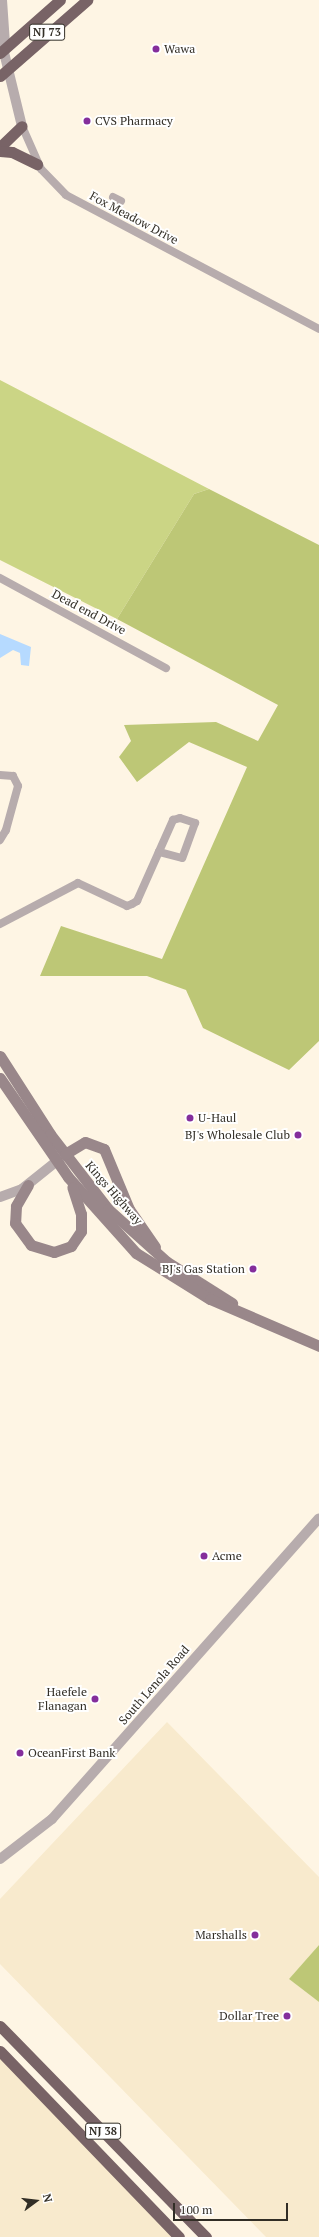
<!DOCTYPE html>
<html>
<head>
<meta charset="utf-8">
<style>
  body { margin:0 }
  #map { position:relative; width:319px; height:2237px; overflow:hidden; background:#fef5e4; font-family:"PT Serif",serif }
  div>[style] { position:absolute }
  .built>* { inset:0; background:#f8eacd }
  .green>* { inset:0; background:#cbd585 }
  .forest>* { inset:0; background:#bdc776 }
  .water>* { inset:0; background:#b6daff }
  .minor>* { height:8px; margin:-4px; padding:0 4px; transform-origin:4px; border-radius:4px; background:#b7acad }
  .tertiary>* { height:10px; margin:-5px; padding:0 5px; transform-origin:5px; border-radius:5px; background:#b7acad }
  .secondary>* { height:11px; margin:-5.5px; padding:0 5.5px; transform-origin:5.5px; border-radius:5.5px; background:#99878a }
  .trunk>* { height:11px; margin:-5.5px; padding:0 5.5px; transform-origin:5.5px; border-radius:5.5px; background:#786366 }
  .dots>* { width:11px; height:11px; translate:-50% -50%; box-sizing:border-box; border:2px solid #fff; border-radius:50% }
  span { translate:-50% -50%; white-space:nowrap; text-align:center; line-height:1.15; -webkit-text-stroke:4px #fff; paint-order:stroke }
  .shield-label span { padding:1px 3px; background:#fff; border:1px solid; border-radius:3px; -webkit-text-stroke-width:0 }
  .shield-label { font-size:11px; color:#322e26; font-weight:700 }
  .poi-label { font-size:12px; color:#322e26 }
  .left { translate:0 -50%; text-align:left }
  .right { translate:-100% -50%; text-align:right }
  .street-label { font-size:12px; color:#322e26 }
  .north { position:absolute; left:16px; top:2181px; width:40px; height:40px; -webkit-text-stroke:3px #fff; paint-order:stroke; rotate:75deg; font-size:11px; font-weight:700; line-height:16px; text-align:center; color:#322e26 }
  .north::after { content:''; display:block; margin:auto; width:14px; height:18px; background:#322e26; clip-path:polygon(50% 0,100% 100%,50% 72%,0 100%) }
  .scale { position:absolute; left:173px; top:2203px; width:115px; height:18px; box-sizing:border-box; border:2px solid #322e26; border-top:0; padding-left:5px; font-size:12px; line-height:14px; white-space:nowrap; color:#322e26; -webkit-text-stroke:3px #fff; paint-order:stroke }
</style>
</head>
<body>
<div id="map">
  <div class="built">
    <i style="clip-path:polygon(167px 1722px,319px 1877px,319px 1945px,289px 1979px,319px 2002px,319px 2237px,266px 2237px,0 1964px,0 1899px)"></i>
    <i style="clip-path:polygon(0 2051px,179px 2237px,0 2237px)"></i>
  </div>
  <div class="green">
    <i style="clip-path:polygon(0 380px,209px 489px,194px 494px,117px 619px,0 560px)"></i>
  </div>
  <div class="forest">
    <i style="clip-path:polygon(209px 489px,319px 545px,319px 1041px,289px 1070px,203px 1028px,186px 990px,147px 976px,40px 976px,61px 926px,162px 959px,247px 767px,189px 742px,137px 782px,119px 757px,131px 741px,124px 725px,216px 722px,258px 741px,278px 705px,117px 619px,194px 494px)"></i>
    <i style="clip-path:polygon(319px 1945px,319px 2002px,289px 1979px)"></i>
  </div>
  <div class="water">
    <i style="clip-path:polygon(0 634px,31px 647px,29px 666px,21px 665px,20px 653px,13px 650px,0 658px)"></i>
  </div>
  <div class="minor">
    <i style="left:22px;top:126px;width:47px;rotate:66.2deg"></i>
    <i style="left:41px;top:169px;width:36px;rotate:46deg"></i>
    <i style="left:66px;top:195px;width:286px;rotate:27.9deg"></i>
    <i style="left:113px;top:197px;width:9px;rotate:27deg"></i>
    <i style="left:0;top:578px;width:189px;rotate:28.5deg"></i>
    <i style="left:0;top:775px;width:13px;rotate:4deg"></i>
    <i style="left:13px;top:776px;width:11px;rotate:63deg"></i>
    <i style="left:18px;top:786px;width:46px;rotate:105.3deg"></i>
    <i style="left:6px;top:830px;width:12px;rotate:121deg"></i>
    <i style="left:0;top:924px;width:88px;rotate:-27.7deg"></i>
    <i style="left:78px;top:883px;width:54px;rotate:25.1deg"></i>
    <i style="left:127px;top:906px;width:5px;rotate:-22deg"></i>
    <i style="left:132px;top:904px;width:6px;rotate:-31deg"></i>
    <i style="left:137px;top:901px;width:89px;rotate:-66deg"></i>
    <i style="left:173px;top:820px;width:7px;rotate:-16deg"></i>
    <i style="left:180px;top:818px;width:16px;rotate:18deg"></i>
    <i style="left:195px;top:823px;width:37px;rotate:110deg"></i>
    <i style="left:182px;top:858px;width:24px;rotate:-165deg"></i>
  </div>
  <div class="tertiary">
    <i style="left:2px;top:0;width:44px;rotate:86.1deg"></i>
    <i style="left:0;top:36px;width:93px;rotate:76.3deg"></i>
    <i style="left:0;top:1197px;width:23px;rotate:-20deg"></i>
    <i style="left:22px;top:1189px;width:51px;rotate:-38.7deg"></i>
    <i style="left:0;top:1859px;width:66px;rotate:-37.6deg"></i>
    <i style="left:52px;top:1819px;width:402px;rotate:-48.4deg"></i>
  </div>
  <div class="secondary">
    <i style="left:0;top:1056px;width:93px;rotate:57.3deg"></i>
    <i style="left:50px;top:1134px;width:95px;rotate:52.3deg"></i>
    <i style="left:108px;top:1209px;width:79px;rotate:41.9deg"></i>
    <i style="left:167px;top:1262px;width:77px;rotate:32.2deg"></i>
    <i style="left:0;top:1078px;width:120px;rotate:55.5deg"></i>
    <i style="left:68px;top:1177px;width:102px;rotate:48.2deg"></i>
    <i style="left:136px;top:1253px;width:87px;rotate:31.9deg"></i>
    <i style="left:210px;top:1299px;width:119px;rotate:23.3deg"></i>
    <i style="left:65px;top:1154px;width:23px;rotate:-31deg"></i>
    <i style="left:85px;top:1142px;width:20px;rotate:20deg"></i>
    <i style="left:104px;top:1149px;width:65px;rotate:67.4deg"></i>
    <i style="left:129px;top:1209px;width:46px;rotate:55.6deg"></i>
    <i style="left:28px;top:1185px;width:24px;rotate:120deg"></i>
    <i style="left:16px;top:1206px;width:17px;rotate:93deg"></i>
    <i style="left:15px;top:1223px;width:27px;rotate:54deg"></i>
    <i style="left:31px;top:1245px;width:24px;rotate:17deg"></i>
    <i style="left:54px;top:1252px;width:18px;rotate:-19deg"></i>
    <i style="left:71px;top:1246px;width:18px;rotate:-56deg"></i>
    <i style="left:81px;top:1231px;width:17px;rotate:-90deg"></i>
    <i style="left:81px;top:1214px;width:28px;rotate:-108deg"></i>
  </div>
  <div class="trunk">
    <i style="left:0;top:53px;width:80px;rotate:-41.5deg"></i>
    <i style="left:0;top:76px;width:116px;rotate:-41.1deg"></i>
    <i style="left:0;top:147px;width:30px;rotate:-44deg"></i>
    <i style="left:0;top:151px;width:12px;rotate:5deg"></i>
    <i style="left:12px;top:152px;width:28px;rotate:26deg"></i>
    <i style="left:0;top:2026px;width:295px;rotate:45.7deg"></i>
    <i style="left:0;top:2051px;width:258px;rotate:46.1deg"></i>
  </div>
  <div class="dots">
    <i style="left:156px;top:49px;background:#842e9c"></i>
    <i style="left:87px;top:121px;background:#842e9c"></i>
    <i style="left:190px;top:1118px;background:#842e9c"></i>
    <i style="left:298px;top:1135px;background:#842e9c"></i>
    <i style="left:253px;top:1269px;background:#842e9c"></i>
    <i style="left:204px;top:1556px;background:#842e9c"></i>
    <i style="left:95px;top:1699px;background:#842e9c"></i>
    <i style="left:20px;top:1753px;background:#842e9c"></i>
    <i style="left:255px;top:1935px;background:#842e9c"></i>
    <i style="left:287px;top:2016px;background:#842e9c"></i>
  </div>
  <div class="shield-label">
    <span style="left:47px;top:32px">NJ 73</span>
    <span style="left:103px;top:2131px">NJ 38</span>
  </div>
  <div class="poi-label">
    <span class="left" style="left:164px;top:49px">Wawa</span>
    <span class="left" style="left:95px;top:121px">CVS Pharmacy</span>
    <span class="left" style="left:198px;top:1118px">U-Haul</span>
    <span class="right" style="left:290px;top:1135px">BJ's Wholesale Club</span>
    <span class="right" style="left:245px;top:1269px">BJ's Gas Station</span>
    <span class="left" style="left:212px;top:1556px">Acme</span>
    <span class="right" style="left:87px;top:1699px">Haefele<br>Flanagan</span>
    <span class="left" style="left:28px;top:1753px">OceanFirst Bank</span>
    <span class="right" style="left:247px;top:1935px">Marshalls</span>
    <span class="right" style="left:279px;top:2016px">Dollar Tree</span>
  </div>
  <div class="street-label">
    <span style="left:134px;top:218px;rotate:28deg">Fox Meadow Drive</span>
    <span style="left:89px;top:612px;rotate:28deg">Dead end Drive</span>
    <span style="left:114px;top:1193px;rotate:49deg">Kings Highway</span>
    <span style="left:154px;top:1685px;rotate:-49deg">South Lenola Road</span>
  </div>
  <div class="north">N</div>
  <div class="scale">100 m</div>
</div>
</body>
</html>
